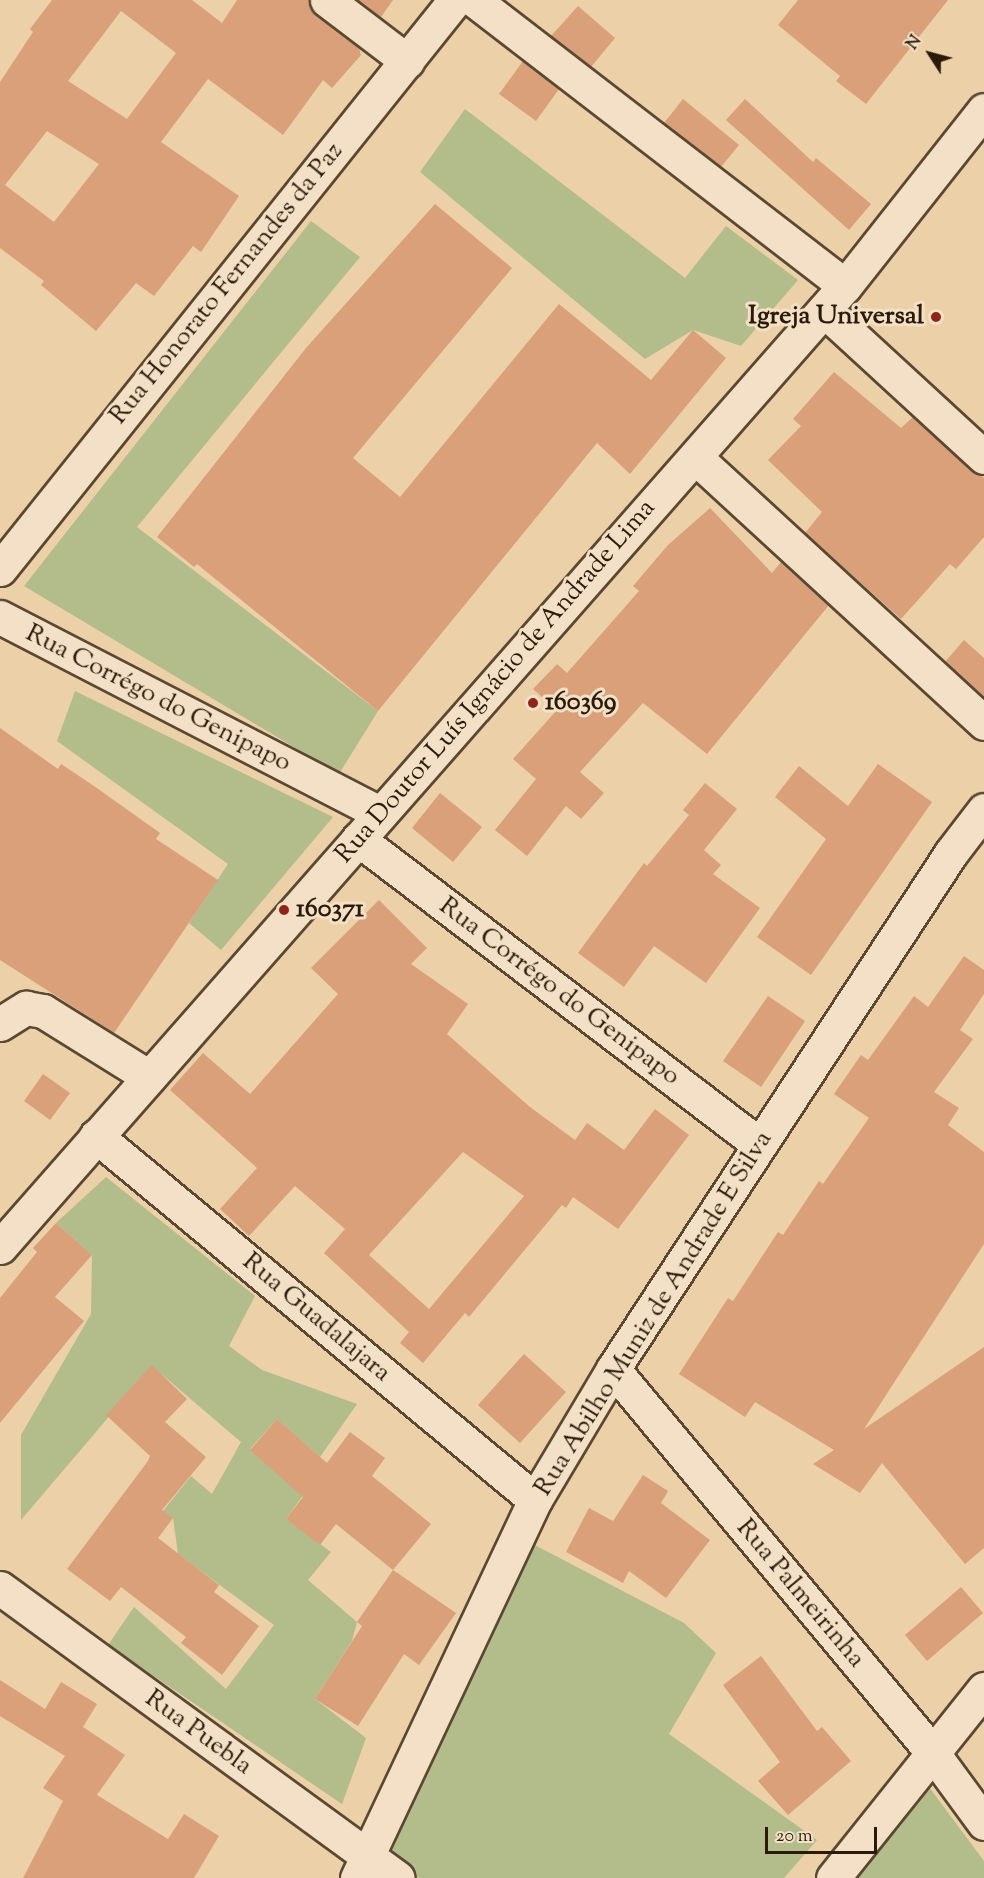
<!DOCTYPE html>
<html>
<head>
<meta charset="utf-8">
<style>
  body { margin:0 }
  #map { position:relative; width:984px; height:1878px; overflow:hidden; background:#ecd0a7; font-family:"Sorts Mill Goudy",serif }
  div>[style] { position:absolute }
  .green>* { inset:0; background:#b3bc8b }
  .building>* { inset:0; background:#daa079 }
  .roads { filter:drop-shadow(2px 0 #5a4831) drop-shadow(-2px 0 #5a4831) drop-shadow(0 2px #5a4831) drop-shadow(0 -2px #5a4831) }
  .minor>* { height:33px; margin:-16.5px; padding:0 16.5px; transform-origin:16.5px; border-radius:16.5px; background:#f3e0c6 }
  .secondary>* { height:33px; margin:-16.5px; padding:0 16.5px; transform-origin:16.5px; border-radius:16.5px; background:#f3e0c6 }
  .dots>* { width:16px; height:16px; translate:-50% -50%; box-sizing:border-box; border:3px solid #f3e0c6; border-radius:50% }
  span { translate:-50% -50%; white-space:nowrap; text-align:center; line-height:1.15; -webkit-text-stroke:6px #f3e0c6; paint-order:stroke }
  .street-label { font-size:26px; color:#291a0a }
  .poi-label { font-size:26px; color:#291a0a; font-weight:700 }
  .right { translate:-100% -50%; text-align:right }
  .left { translate:0 -50%; text-align:left }
  .north { position:absolute; left:900px; top:24px; width:60px; height:60px; -webkit-text-stroke:4px #f3e0c6; paint-order:stroke; rotate:306deg; font-size:16px; font-weight:700; line-height:24px; text-align:center; color:#291a0a }
  .north::after { content:''; display:block; margin:auto; width:21px; height:27px; background:#291a0a; clip-path:polygon(50% 0,100% 100%,50% 72%,0 100%) }
  .scale { position:absolute; left:765px; top:1827px; width:112px; height:27px; box-sizing:border-box; border:3px solid #291a0a; border-top:0; padding-left:8px; font-size:18px; line-height:21px; white-space:nowrap; color:#291a0a; -webkit-text-stroke:4px #f3e0c6; paint-order:stroke }
</style>
</head>
<body>
<div id="map">
  <div class="green">
    <i style="clip-path:polygon(465px 109px,685px 278px,726px 226px,798px 280px,741px 346px,693px 330px,645px 359px,420px 172px)"></i>
    <i style="clip-path:polygon(311px 221px,360px 257px,137px 527px,378px 711px,339px 774px,24px 586px)"></i>
    <i style="clip-path:polygon(75px 691px,333px 817px,221px 950px,189px 923px,228px 864px,57px 741px)"></i>
    <i style="clip-path:polygon(106px 1177px,255px 1296px,229px 1346px,262px 1370px,357px 1404px,320px 1457px,277px 1419px,250px 1449px,304px 1494px,286px 1519px,331px 1552px,308px 1580px,357px 1622px,352px 1641px,315px 1699px,366px 1738px,342px 1804px,108px 1645px,134px 1607px,226px 1689px,274px 1625px,178px 1554px,173px 1518px,163px 1511px,191px 1476px,212px 1494px,241px 1442px,152px 1366px,21px 1520px,21px 1435px,91px 1314px,92px 1255px,56px 1223px)"></i>
    <i style="clip-path:polygon(529px 1542px,684px 1623px,716px 1653px,669px 1734px,817px 1840px,784px 1878px,419px 1878px,383px 1851px)"></i>
    <i style="clip-path:polygon(929px 1787px,984px 1861px,984px 1878px,856px 1878px)"></i>
  </div>
  <div class="building">
    <i style="clip-path:polygon(evenodd,52px 0,192px 0,222px 23px,237px 0,309px 0,315px 14px,359px 48px,361px 55px,332px 88px,323px 80px,283px 135px,208px 79px,161px 142px,239px 196px,201px 252px,193px 246px,154px 296px,136px 283px,96px 331px,41px 285px,44px 281px,0 248px,0 82px,33px 32px,30px 29px,52px 0,121px 11px,176px 53px,127px 119px,68px 81px,121px 11px,52px 0,47px 131px,99px 164px,54px 222px,5px 185px,47px 131px)"></i>
    <i style="clip-path:polygon(358px 0,393px 0,381px 17px)"></i>
    <i style="clip-path:polygon(798px 0,948px 0,866px 104px,836px 81px,840px 76px,778px 25px)"></i>
    <i style="clip-path:polygon(578px 6px,615px 38px,591px 67px,551px 36px)"></i>
    <i style="clip-path:polygon(523px 61px,559px 89px,536px 121px,499px 94px)"></i>
    <i style="clip-path:polygon(683px 99px,739px 145px,721px 167px,664px 123px)"></i>
    <i style="clip-path:polygon(745px 99px,813px 162px,816px 158px,871px 204px,849px 230px,726px 120px)"></i>
    <i style="clip-path:polygon(435px 204px,512px 268px,353px 458px,400px 497px,559px 304px,651px 380px,693px 330px,726px 358px,630px 474px,597px 443px,378px 711px,197px 564px,194px 567px,157px 537px,306px 348px)"></i>
    <i style="clip-path:polygon(834px 372px,901px 428px,913px 417px,984px 478px,984px 537px,956px 569px,950px 564px,901px 619px,805px 533px,822px 512px,768px 460px,801px 426px,793px 419px)"></i>
    <i style="clip-path:polygon(710px 508px,772px 573px,781px 562px,829px 605px,707px 754px,643px 703px,580px 772px,604px 793px,581px 819px,566px 806px,527px 856px,495px 830px,536px 779px,513px 759px,557px 710px,533px 689px,557px 664px,567px 673px,639px 591px,633px 586px,668px 545px)"></i>
    <i style="clip-path:polygon(964px 640px,984px 658px,984px 698px,945px 662px)"></i>
    <i style="clip-path:polygon(0 728px,58px 769px,61px 764px,94px 786px,160px 833px,156px 839px,218px 880px,114px 1033px,0 960px)"></i>
    <i style="clip-path:polygon(878px 764px,932px 802px,811px 975px,757px 937px,826px 839px,775px 797px,799px 766px,848px 806px)"></i>
    <i style="clip-path:polygon(705px 783px,737px 809px,704px 850px,721px 865px,713px 874px,760px 908px,706px 983px,654px 946px,624px 987px,578px 953px,644px 863px,647px 866px,689px 815px,683px 810px)"></i>
    <i style="clip-path:polygon(440px 793px,482px 827px,453px 862px,412px 828px)"></i>
    <i style="clip-path:polygon(evenodd,379px 900px,427px 948px,411px 964px,468px 1004px,447px 1034px,530px 1107px,575px 1140px,587px 1123px,624px 1150px,655px 1109px,689px 1135px,618px 1229px,573px 1197px,566px 1208px,562px 1205px,469px 1317px,465px 1313px,423px 1363px,400px 1343px,409px 1332px,324px 1253px,345px 1229px,295px 1186px,249px 1236px,220px 1209px,257px 1168px,170px 1090px,203px 1053px,250px 1094px,338px 994px,311px 968px,379px 900px,463px 1152px,524px 1196px,429px 1309px,369px 1255px,463px 1152px)"></i>
    <i style="clip-path:polygon(964px 956px,984px 970px,984px 994px,960px 1030px,973px 1039px,934px 1092px,959px 1108px,948px 1125px,984px 1152px,984px 1244px,864px 1429px,984px 1347px,984px 1548px,965px 1564px,882px 1463px,860px 1493px,813px 1464px,834px 1450px,755px 1402px,745px 1417px,679px 1374px,728px 1298px,733px 1301px,778px 1232px,783px 1235px,819px 1181px,823px 1184px,869px 1118px,834px 1094px,861px 1055px,868px 1060px,914px 996px,928px 1007px)"></i>
    <i style="clip-path:polygon(768px 996px,805px 1021px,761px 1087px,723px 1061px)"></i>
    <i style="clip-path:polygon(43px 1074px,70px 1093px,50px 1120px,24px 1101px)"></i>
    <i style="clip-path:polygon(56px 1223px,92px 1255px,55px 1297px,84px 1321px,0 1423px,0 1298px,37px 1252px,33px 1248px)"></i>
    <i style="clip-path:polygon(524px 1354px,566px 1392px,520px 1443px,478px 1405px)"></i>
    <i style="clip-path:polygon(152px 1365px,187px 1399px,165px 1422px,206px 1457px,162px 1510px,173px 1518px,158px 1538px,219px 1585px,214px 1592px,259px 1626px,222px 1675px,181px 1643px,186px 1637px,121px 1587px,110px 1601px,67px 1569px,148px 1461px,150px 1456px,106px 1415px)"></i>
    <i style="clip-path:polygon(277px 1419px,327px 1463px,350px 1432px,385px 1458px,372px 1476px,431px 1524px,393px 1570px,336px 1524px,320px 1545px,286px 1519px,303px 1497px,250px 1450px)"></i>
    <i style="clip-path:polygon(643px 1475px,668px 1491px,661px 1503px,710px 1540px,666px 1598px,629px 1571px,623px 1583px,566px 1552px,589px 1508px,613px 1521px)"></i>
    <i style="clip-path:polygon(393px 1570px,456px 1613px,419px 1665px,404px 1654px,358px 1726px,315px 1699px,362px 1626px,357px 1622px)"></i>
    <i style="clip-path:polygon(961px 1587px,983px 1613px,927px 1661px,905px 1635px)"></i>
    <i style="clip-path:polygon(761px 1656px,817px 1731px,822px 1727px,851px 1761px,788px 1815px,758px 1781px,780px 1762px,723px 1685px)"></i>
    <i style="clip-path:polygon(0 1680px,45px 1709px,61px 1682px,97px 1704px,83px 1727px,125px 1755px,97px 1795px,168px 1839px,184px 1814px,219px 1836px,194px 1878px,23px 1878px,63px 1801px,43px 1788px,65px 1756px,0 1716px)"></i>
  </div>
  <div class="roads">
    <div class="minor">
      <i style="left:327px;top:0;width:101px;rotate:37.3deg"></i>
      <i style="left:474px;top:0;width:468px;rotate:37.6deg"></i>
      <i style="left:824px;top:310px;width:217px;rotate:42.6deg"></i>
      <i style="left:695px;top:457px;width:393px;rotate:42.6deg"></i>
      <i style="left:0;top:617px;width:428px;rotate:27.3deg"></i>
      <i style="left:358px;top:839px;width:505px;rotate:37.28deg"></i>
      <i style="left:0;top:1024px;width:31px;rotate:-32deg"></i>
      <i style="left:26px;top:1008px;width:17px;rotate:10deg"></i>
      <i style="left:43px;top:1011px;width:125px;rotate:31.9deg"></i>
      <i style="left:96px;top:1136px;width:570px;rotate:39.66deg"></i>
      <i style="left:613px;top:1369px;width:498px;rotate:50.2deg"></i>
      <i style="left:932px;top:1752px;width:88px;rotate:53.8deg"></i>
      <i style="left:0;top:1588px;width:492px;rotate:36.1deg"></i>
      <i style="left:357px;top:1878px;width:418px;rotate:-64.8deg"></i>
      <i style="left:535px;top:1500px;width:152px;rotate:-59.2deg"></i>
      <i style="left:613px;top:1369px;width:617px;rotate:-56.77deg"></i>
      <i style="left:951px;top:853px;width:54px;rotate:-52.5deg"></i>
      <i style="left:833px;top:1878px;width:242px;rotate:-51.4deg"></i>
    </div>
    <div class="secondary">
      <i style="left:0;top:569px;width:729px;rotate:-51.35deg"></i>
      <i style="left:0;top:1247px;width:1280px;rotate:-48.68deg"></i>
      <i style="left:845px;top:286px;width:224px;rotate:-51.7deg"></i>
    </div>
  </div>
  <div class="dots">
    <i style="left:936px;top:317px;background:#8f2418"></i>
    <i style="left:533px;top:703px;background:#8f2418"></i>
    <i style="left:284px;top:910px;background:#8f2418"></i>
  </div>
  <div class="street-label">
    <span style="left:227px;top:284px;rotate:-51deg">Rua Honorato Fernandes da Paz</span>
    <span style="left:496px;top:682px;rotate:-49deg">Rua Doutor Luís Ignácio de Andrade Lima</span>
    <span style="left:158px;top:699px;rotate:27deg">Rua Corrégo do Genipapo</span>
    <span style="left:559px;top:992px;rotate:37deg">Rua Corrégo do Genipapo</span>
    <span style="left:654px;top:1314px;rotate:-58deg">Rua Abilho Muniz de Andrade E Silva</span>
    <span style="left:316px;top:1318px;rotate:40deg">Rua Guadalajara</span>
    <span style="left:800px;top:1594px;rotate:50deg">Rua Palmeirinha</span>
    <span style="left:198px;top:1733px;rotate:36deg">Rua Puebla</span>
  </div>
  <div class="poi-label">
    <span class="right" style="left:924px;top:317px">Igreja Universal</span>
    <span class="left" style="left:545px;top:703px">160369</span>
    <span class="left" style="left:296px;top:910px">160371</span>
  </div>
  <div class="north">N</div>
  <div class="scale">20 m</div>
</div>
</body>
</html>
